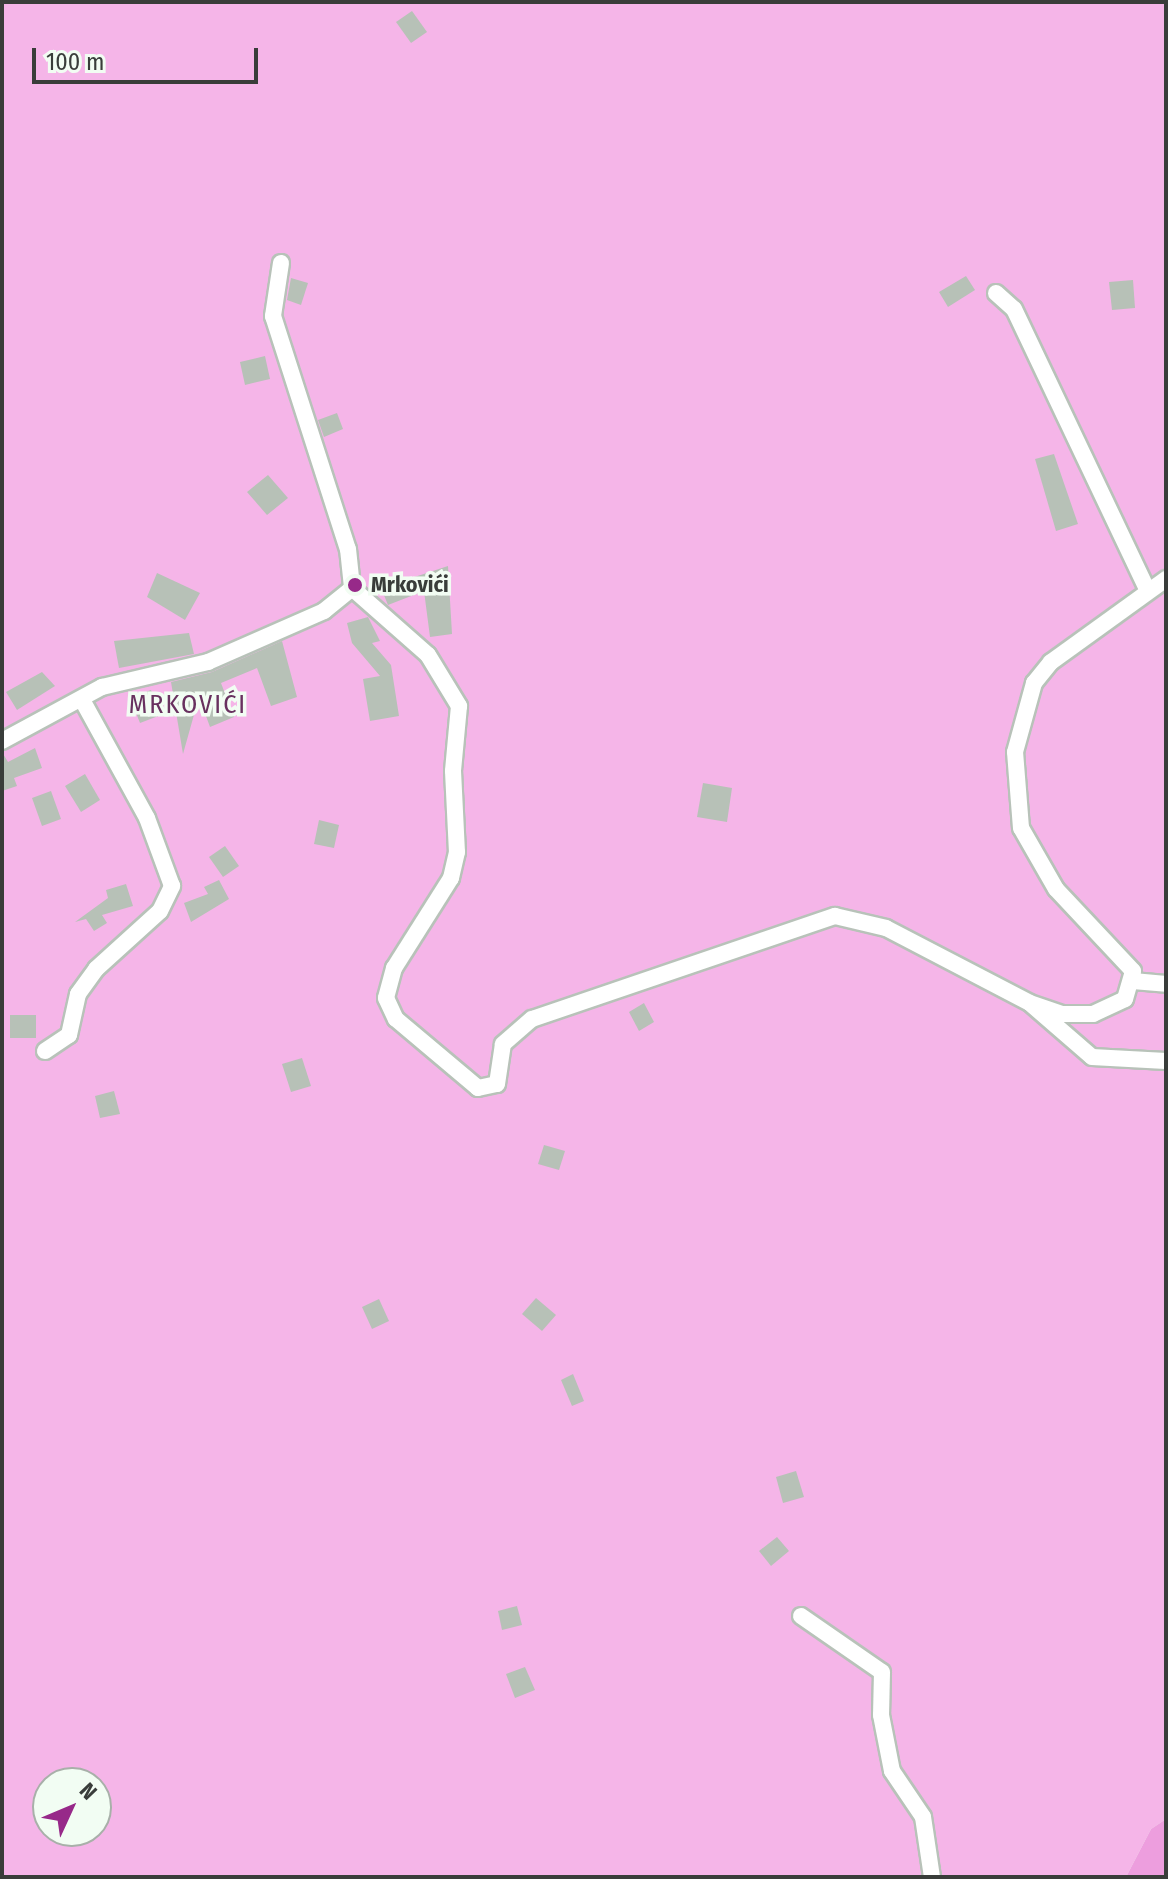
<!DOCTYPE html>
<html>
<head>
<meta charset="utf-8">
<style>
  body { margin:0 }
  #map { position:relative; width:1168px; height:1879px; overflow:hidden; background:#f2fdf3; font-family:"Fira Sans Condensed",sans-serif }
  div>[style] { position:absolute }
  .green>* { inset:0; background:#f5b5e8 }
  .forest>* { inset:0; background:#ed9ede }
  .building>* { inset:0; background:#b7c1b7 }
  .roads { filter:drop-shadow(2px 0 #b8c2b9) drop-shadow(-2px 0 #b8c2b9) drop-shadow(0 2px #b8c2b9) drop-shadow(0 -2px #b8c2b9) }
  .minor>* { height:16px; margin:-8px; padding:0 8px; transform-origin:8px; border-radius:8px; background:#fff }
  .dots>* { width:22px; height:22px; translate:-50% -50%; box-sizing:border-box; border:4px solid #f2fdf3; border-radius:50% }
  span { translate:-50% -50%; white-space:nowrap; text-align:center; line-height:1.15; -webkit-text-stroke:7px #f2fdf3; paint-order:stroke }
  .poi-label { font-size:22px; color:#393d3a; font-weight:700 }
  .left { translate:0 -50%; text-align:left }
  .quarter-label { font-size:26px; color:#68315f; letter-spacing:2px }
  .frame { position:absolute; inset:0; border:4px solid #393d3a; pointer-events:none }
  .north { position:absolute; left:32px; top:1767px; width:80px; height:80px; box-sizing:border-box; background:#f2fdf3; border:2px solid #a8b0a9; border-radius:50%; rotate:46deg; font-size:22px; font-weight:700; line-height:32px; text-align:center; color:#393d3a }
  .north::after { content:''; display:block; margin:auto; width:28px; height:36px; background:#972989; clip-path:polygon(50% 0,100% 100%,50% 72%,0 100%) }
  .scale { position:absolute; left:32px; top:48px; width:226px; height:36px; box-sizing:border-box; border:4px solid #393d3a; border-top:0; padding-left:10px; font-size:24px; line-height:28px; white-space:nowrap; color:#393d3a; -webkit-text-stroke:6px #f2fdf3; paint-order:stroke }
</style>
</head>
<body>
<div id="map">
  <div class="green">
    <i style="clip-path:polygon(evenodd,2px 2px,1166px 2px,1166px 1819px,1151px 1829px,1126px 1877px,2px 1877px,2px 2px,48px 1783px,96px 1783px,96px 1831px,48px 1831px,48px 1783px)"></i>
  </div>
  <div class="forest">
    <i style="clip-path:polygon(1166px 1819px,1166px 1877px,1126px 1877px,1151px 1829px)"></i>
  </div>
  <div class="building">
    <i style="clip-path:polygon(412px 11px,427px 32px,411px 43px,396px 22px)"></i>
    <i style="clip-path:polygon(966px 276px,975px 290px,948px 307px,939px 292px)"></i>
    <i style="clip-path:polygon(291px 278px,308px 283px,301px 305px,287px 300px)"></i>
    <i style="clip-path:polygon(1133px 280px,1135px 308px,1112px 310px,1109px 282px)"></i>
    <i style="clip-path:polygon(265px 356px,270px 379px,245px 385px,240px 362px)"></i>
    <i style="clip-path:polygon(337px 413px,343px 429px,324px 437px,318px 420px)"></i>
    <i style="clip-path:polygon(1054px 454px,1078px 524px,1056px 531px,1035px 459px)"></i>
    <i style="clip-path:polygon(268px 475px,288px 498px,267px 515px,247px 492px)"></i>
    <i style="clip-path:polygon(448px 566px,452px 634px,430px 637px,424px 591px,388px 605px,381px 588px)"></i>
    <i style="clip-path:polygon(157px 573px,200px 593px,185px 620px,147px 597px)"></i>
    <i style="clip-path:polygon(368px 617px,380px 641px,372px 643px,391px 665px,399px 716px,370px 721px,363px 679px,380px 676px,352px 643px,347px 623px)"></i>
    <i style="clip-path:polygon(189px 633px,194px 654px,119px 668px,114px 641px)"></i>
    <i style="clip-path:polygon(282px 641px,297px 697px,271px 706px,257px 668px,221px 683px,234px 717px,210px 727px,199px 697px,183px 754px,171px 682px,212px 672px)"></i>
    <i style="clip-path:polygon(42px 672px,55px 686px,17px 710px,6px 692px)"></i>
    <i style="clip-path:polygon(151px 690px,161px 715px,140px 723px,130px 698px)"></i>
    <i style="clip-path:polygon(35px 748px,42px 768px,14px 778px,17px 786px,2px 791px,2px 752px,8px 762px)"></i>
    <i style="clip-path:polygon(85px 774px,100px 800px,81px 812px,65px 786px)"></i>
    <i style="clip-path:polygon(703px 783px,732px 788px,727px 822px,697px 817px)"></i>
    <i style="clip-path:polygon(51px 791px,61px 819px,42px 826px,32px 798px)"></i>
    <i style="clip-path:polygon(319px 820px,339px 825px,334px 848px,314px 844px)"></i>
    <i style="clip-path:polygon(225px 846px,239px 866px,223px 877px,209px 857px)"></i>
    <i style="clip-path:polygon(219px 880px,229px 899px,191px 922px,184px 903px,208px 894px,204px 887px)"></i>
    <i style="clip-path:polygon(126px 884px,133px 906px,102px 915px,107px 923px,94px 931px,86px 919px,75px 922px,108px 898px,106px 890px)"></i>
    <i style="clip-path:polygon(644px 1003px,654px 1022px,639px 1031px,629px 1012px)"></i>
    <i style="clip-path:polygon(10px 1015px,36px 1015px,36px 1038px,10px 1038px)"></i>
    <i style="clip-path:polygon(302px 1058px,311px 1086px,291px 1092px,282px 1064px)"></i>
    <i style="clip-path:polygon(114px 1091px,120px 1114px,100px 1118px,95px 1096px)"></i>
    <i style="clip-path:polygon(544px 1145px,565px 1151px,559px 1170px,538px 1164px)"></i>
    <i style="clip-path:polygon(536px 1298px,556px 1315px,542px 1331px,522px 1314px)"></i>
    <i style="clip-path:polygon(379px 1299px,389px 1321px,372px 1329px,362px 1307px)"></i>
    <i style="clip-path:polygon(573px 1374px,584px 1401px,572px 1406px,561px 1380px)"></i>
    <i style="clip-path:polygon(796px 1471px,804px 1497px,783px 1503px,776px 1477px)"></i>
    <i style="clip-path:polygon(777px 1537px,789px 1551px,771px 1566px,759px 1551px)"></i>
    <i style="clip-path:polygon(517px 1606px,522px 1625px,502px 1630px,498px 1611px)"></i>
    <i style="clip-path:polygon(525px 1667px,535px 1690px,515px 1698px,506px 1674px)"></i>
  </div>
  <div class="roads">
    <div class="minor">
      <i style="left:281px;top:263px;width:54px;rotate:98.6deg"></i>
      <i style="left:273px;top:316px;width:245px;rotate:72.2deg"></i>
      <i style="left:348px;top:549px;width:39px;rotate:84deg"></i>
      <i style="left:996px;top:293px;width:24px;rotate:42deg"></i>
      <i style="left:1014px;top:309px;width:312px;rotate:64.6deg"></i>
      <i style="left:2px;top:741px;width:114px;rotate:-28.4deg"></i>
      <i style="left:102px;top:687px;width:109px;rotate:-13.3deg"></i>
      <i style="left:208px;top:662px;width:127px;rotate:-23.7deg"></i>
      <i style="left:324px;top:611px;width:36px;rotate:-39deg"></i>
      <i style="left:352px;top:588px;width:101px;rotate:41.4deg"></i>
      <i style="left:428px;top:655px;width:60px;rotate:58.7deg"></i>
      <i style="left:459px;top:706px;width:65px;rotate:95.3deg"></i>
      <i style="left:453px;top:771px;width:81px;rotate:87.2deg"></i>
      <i style="left:457px;top:852px;width:27px;rotate:103deg"></i>
      <i style="left:451px;top:878px;width:107px;rotate:122.3deg"></i>
      <i style="left:394px;top:968px;width:31px;rotate:105deg"></i>
      <i style="left:386px;top:998px;width:23px;rotate:65deg"></i>
      <i style="left:396px;top:1019px;width:107px;rotate:40.1deg"></i>
      <i style="left:478px;top:1088px;width:19px;rotate:-12deg"></i>
      <i style="left:497px;top:1084px;width:40px;rotate:-81.5deg"></i>
      <i style="left:503px;top:1044px;width:38px;rotate:-41deg"></i>
      <i style="left:532px;top:1019px;width:320px;rotate:-18.8deg"></i>
      <i style="left:835px;top:916px;width:52px;rotate:13.2deg"></i>
      <i style="left:886px;top:928px;width:162px;rotate:27.5deg"></i>
      <i style="left:1030px;top:1003px;width:34px;rotate:19deg"></i>
      <i style="left:1062px;top:1014px;width:31px"></i>
      <i style="left:1093px;top:1014px;width:35px;rotate:-25deg"></i>
      <i style="left:1125px;top:999px;width:29px;rotate:-74deg"></i>
      <i style="left:1133px;top:971px;width:112px;rotate:-133.2deg"></i>
      <i style="left:1056px;top:889px;width:70px;rotate:-119.8deg"></i>
      <i style="left:1021px;top:828px;width:76px;rotate:-94.5deg"></i>
      <i style="left:1015px;top:752px;width:72px;rotate:-74.6deg"></i>
      <i style="left:1034px;top:683px;width:27px;rotate:-51deg"></i>
      <i style="left:1051px;top:662px;width:142px;rotate:-35.8deg"></i>
      <i style="left:1133px;top:981px;width:33px;rotate:5deg"></i>
      <i style="left:1032px;top:1005px;width:79px;rotate:40.9deg"></i>
      <i style="left:1092px;top:1057px;width:74px;rotate:3.1deg"></i>
      <i style="left:45px;top:1051px;width:29px;rotate:-34deg"></i>
      <i style="left:69px;top:1035px;width:42px;rotate:-77.6deg"></i>
      <i style="left:78px;top:994px;width:31px;rotate:-54deg"></i>
      <i style="left:96px;top:969px;width:86px;rotate:-42.2deg"></i>
      <i style="left:160px;top:911px;width:28px;rotate:-64deg"></i>
      <i style="left:172px;top:886px;width:72px;rotate:-110.2deg"></i>
      <i style="left:147px;top:818px;width:135px;rotate:-118.8deg"></i>
      <i style="left:801px;top:1616px;width:98px;rotate:34.7deg"></i>
      <i style="left:882px;top:1672px;width:43px;rotate:91.3deg"></i>
      <i style="left:881px;top:1715px;width:57px;rotate:78.9deg"></i>
      <i style="left:892px;top:1771px;width:55px;rotate:56deg"></i>
      <i style="left:923px;top:1817px;width:61px;rotate:81.5deg"></i>
    </div>
  </div>
  <div class="dots">
    <i style="left:355px;top:585px;background:#972989"></i>
  </div>
  <div class="poi-label">
    <span class="left" style="left:371px;top:585px">Mrkovići</span>
  </div>
  <div class="quarter-label">
    <span style="left:188px;top:705px">MRKOVIĆI</span>
  </div>
  <div class="frame"></div>
  <div class="north">N</div>
  <div class="scale">100 m</div>
</div>
</body>
</html>
